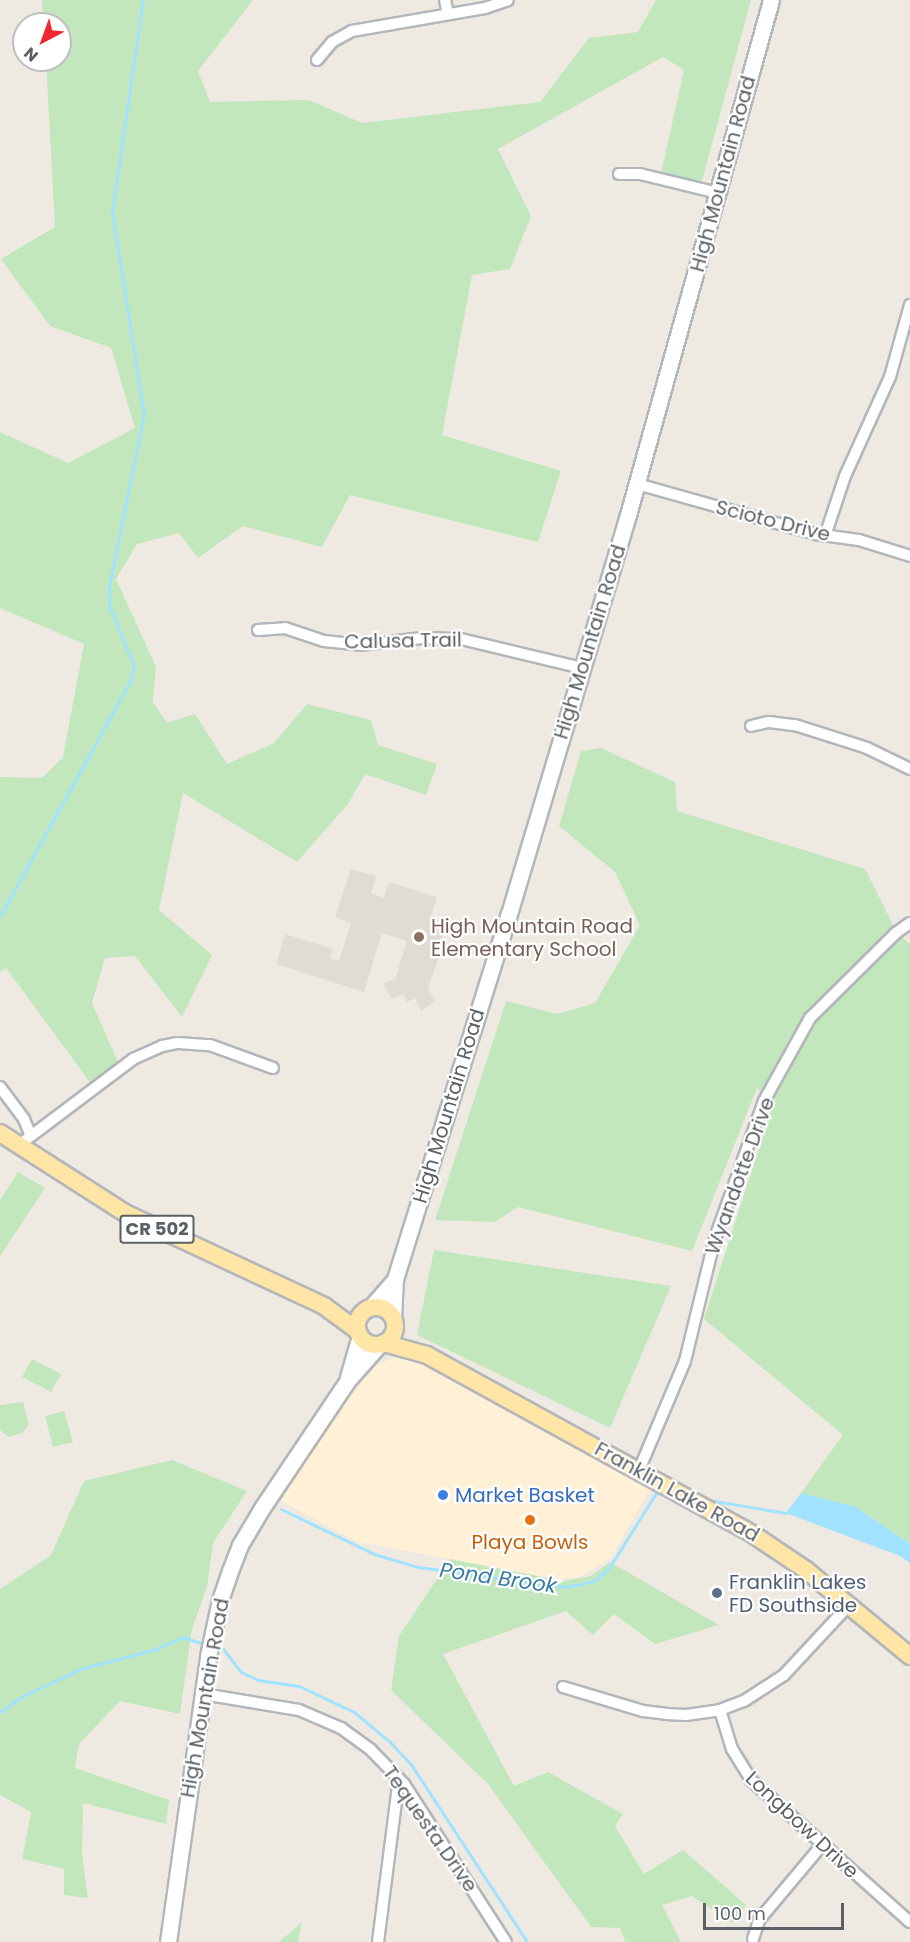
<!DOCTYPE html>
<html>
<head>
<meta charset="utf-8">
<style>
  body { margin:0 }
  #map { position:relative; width:910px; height:1942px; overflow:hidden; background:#eeeae2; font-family:Poppins,sans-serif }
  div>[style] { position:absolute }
  .commercial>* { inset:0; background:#fff0d6 }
  .education>* { inset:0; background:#e0dbd3 }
  .green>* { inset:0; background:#c3e7bd }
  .water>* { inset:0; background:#a1e2ff }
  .stream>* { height:3px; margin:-1.5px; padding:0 1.5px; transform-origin:1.5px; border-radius:1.5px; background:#a1e2ff }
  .roads { filter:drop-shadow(2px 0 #b3b6ba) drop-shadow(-2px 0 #b3b6ba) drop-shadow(0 2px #b3b6ba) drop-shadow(0 -2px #b3b6ba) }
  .street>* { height:10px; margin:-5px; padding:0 5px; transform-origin:5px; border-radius:5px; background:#fff }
  .secondary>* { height:15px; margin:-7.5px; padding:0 7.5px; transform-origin:7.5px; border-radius:7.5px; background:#fff }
  .primary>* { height:16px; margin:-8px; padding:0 8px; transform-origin:8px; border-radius:8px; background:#ffe5a6 }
  .primary>.ring { margin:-8px; padding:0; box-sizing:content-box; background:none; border:16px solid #ffe5a6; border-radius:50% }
  .dots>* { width:16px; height:16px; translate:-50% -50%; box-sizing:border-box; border:3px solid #fff; border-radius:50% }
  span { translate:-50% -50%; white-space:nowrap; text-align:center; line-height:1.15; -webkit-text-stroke:4.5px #fff; paint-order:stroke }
  .shield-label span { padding:2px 4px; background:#fff; border:2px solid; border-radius:4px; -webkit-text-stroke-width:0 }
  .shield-label { font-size:18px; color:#5a6063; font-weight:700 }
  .street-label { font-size:20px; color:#5a6063 }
  .education-label { font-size:20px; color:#785e54 }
  .left { translate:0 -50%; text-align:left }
  .shop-label { font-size:20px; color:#366cbe }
  .food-label { font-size:20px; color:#c56008 }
  .service-label { font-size:20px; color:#4e5e75 }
  .water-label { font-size:21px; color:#3679a3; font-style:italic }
  .north { position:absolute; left:12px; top:12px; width:60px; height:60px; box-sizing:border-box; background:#fff; border:2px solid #bdbfc1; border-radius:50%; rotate:221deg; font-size:16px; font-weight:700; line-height:24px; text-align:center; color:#5a6063 }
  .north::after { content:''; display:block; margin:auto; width:21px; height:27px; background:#ef2732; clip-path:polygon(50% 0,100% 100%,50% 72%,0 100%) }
  .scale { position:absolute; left:703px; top:1903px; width:141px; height:27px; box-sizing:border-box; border:3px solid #5a6063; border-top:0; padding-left:8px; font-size:18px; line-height:21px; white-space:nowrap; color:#5a6063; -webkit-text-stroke:4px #fff; paint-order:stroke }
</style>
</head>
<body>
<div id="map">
  <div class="commercial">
    <i style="clip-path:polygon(396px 1357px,412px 1359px,539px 1426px,651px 1488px,611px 1557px,580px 1577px,557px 1579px,358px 1542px,281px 1501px,359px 1379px,371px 1367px)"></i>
  </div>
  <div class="education">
    <i style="clip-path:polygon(351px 869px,376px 876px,371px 894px,384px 898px,389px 882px,437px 897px,429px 924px,445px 930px,438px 949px,441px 950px,428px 989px,435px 1001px,421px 1011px,415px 998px,407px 1002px,403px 994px,392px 999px,383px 984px,395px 979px,407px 941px,382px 933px,364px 992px,276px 964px,285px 934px,333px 949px,330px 959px,339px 961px,351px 923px,335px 917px)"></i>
  </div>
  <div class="green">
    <i style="clip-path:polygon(42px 0,253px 0,198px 71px,210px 102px,309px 100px,362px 123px,540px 102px,589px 38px,638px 32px,656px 0,751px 0,700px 188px,660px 178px,684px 70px,663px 57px,498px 149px,531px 216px,510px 269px,472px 275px,442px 435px,561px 471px,538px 542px,350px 495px,322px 547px,243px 526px,198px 558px,179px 533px,137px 544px,116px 579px,156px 667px,153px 702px,167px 723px,195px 714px,227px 764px,274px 743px,307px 704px,371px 720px,378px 745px,437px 764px,426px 795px,365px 774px,348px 804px,297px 862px,183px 793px,159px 910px,212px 955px,182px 1017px,135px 956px,105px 958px,92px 1003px,122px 1071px,95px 1089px,6px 968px,0 972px,0 777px,42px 778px,63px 757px,84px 644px,0 608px,0 432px,68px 463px,135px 428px,111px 348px,50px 326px,1px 259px,55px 227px,46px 60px,60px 60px,60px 24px,44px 24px)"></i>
    <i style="clip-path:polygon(601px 748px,675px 782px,677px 811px,865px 869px,897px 933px,910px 944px,910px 1544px,856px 1507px,801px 1493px,843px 1435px,704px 1319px,773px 1104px,757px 1088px,692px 1251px,518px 1207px,495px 1222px,435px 1220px,506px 1001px,557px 1014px,595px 1003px,640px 925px,615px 872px,559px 826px,581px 751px)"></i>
    <i style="clip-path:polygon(18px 1172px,45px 1188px,0 1256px,0 1200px)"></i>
    <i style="clip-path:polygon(434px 1250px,671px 1286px,610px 1428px,417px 1335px)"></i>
    <i style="clip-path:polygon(32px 1359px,61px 1374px,51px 1392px,22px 1377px)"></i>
    <i style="clip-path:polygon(23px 1402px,29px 1425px,22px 1433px,9px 1437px,0 1430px,0 1405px)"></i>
    <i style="clip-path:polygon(64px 1411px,73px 1442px,53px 1447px,45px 1416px)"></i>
    <i style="clip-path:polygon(172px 1460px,247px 1491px,213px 1543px,207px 1587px,192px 1629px,180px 1714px,120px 1701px,79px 1744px,75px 1768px,169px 1800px,166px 1824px,83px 1803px,82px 1854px,88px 1898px,64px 1895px,64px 1869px,22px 1859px,31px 1812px,0 1795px,0 1589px,51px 1555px,84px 1481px)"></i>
    <i style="clip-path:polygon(450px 1559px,563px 1581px,591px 1576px,610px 1562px,719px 1625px,655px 1644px,614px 1614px,593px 1635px,566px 1611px,443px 1654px,514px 1786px,548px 1772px,623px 1814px,615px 1826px,644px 1874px,683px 1850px,746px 1905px,733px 1923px,692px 1896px,662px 1905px,681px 1942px,625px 1942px,620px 1928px,591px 1927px,488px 1784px,391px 1690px,399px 1636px)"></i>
    <i style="clip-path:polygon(302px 1922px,298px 1942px,279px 1942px)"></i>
  </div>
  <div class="water">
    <i style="clip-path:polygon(801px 1493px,856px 1507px,910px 1544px,910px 1563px,900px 1556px,786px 1513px)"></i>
  </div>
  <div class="stream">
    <i style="left:0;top:916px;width:270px;rotate:-61deg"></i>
    <i style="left:131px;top:680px;width:14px;rotate:-78deg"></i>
    <i style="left:134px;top:666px;width:66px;rotate:-112.3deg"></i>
    <i style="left:109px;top:605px;width:18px;rotate:-90deg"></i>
    <i style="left:109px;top:587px;width:177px;rotate:-78.6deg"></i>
    <i style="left:144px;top:414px;width:205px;rotate:-99deg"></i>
    <i style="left:112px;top:212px;width:214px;rotate:-81.7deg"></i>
    <i style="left:702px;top:1499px;width:85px;rotate:9.5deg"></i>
    <i style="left:281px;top:1509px;width:103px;rotate:25.8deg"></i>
    <i style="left:374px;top:1554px;width:46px;rotate:16.5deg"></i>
    <i style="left:418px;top:1567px;width:150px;rotate:7.6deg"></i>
    <i style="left:567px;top:1587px;width:28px;rotate:-13deg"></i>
    <i style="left:594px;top:1581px;width:20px;rotate:-41deg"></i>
    <i style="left:609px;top:1568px;width:89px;rotate:-57.9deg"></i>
    <i style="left:656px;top:1493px;width:7px;rotate:8deg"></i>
    <i style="left:215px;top:1647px;width:8px;rotate:14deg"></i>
    <i style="left:223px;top:1649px;width:29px;rotate:52deg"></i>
    <i style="left:241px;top:1672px;width:19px;rotate:25deg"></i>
    <i style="left:258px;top:1680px;width:41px;rotate:8.3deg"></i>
    <i style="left:299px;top:1686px;width:61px;rotate:25.3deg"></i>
    <i style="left:354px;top:1712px;width:47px;rotate:39.8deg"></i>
    <i style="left:390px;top:1742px;width:33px;rotate:47deg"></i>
    <i style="left:412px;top:1766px;width:210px;rotate:56.8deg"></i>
    <i style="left:0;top:1712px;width:28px;rotate:-35deg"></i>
    <i style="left:23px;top:1696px;width:63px;rotate:-25.3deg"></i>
    <i style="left:80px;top:1669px;width:79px;rotate:-14.7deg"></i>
    <i style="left:156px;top:1649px;width:30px;rotate:-24deg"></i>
    <i style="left:183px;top:1637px;width:24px;rotate:19deg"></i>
  </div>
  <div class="roads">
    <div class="street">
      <i style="left:445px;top:0;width:14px;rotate:78deg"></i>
      <i style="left:317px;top:60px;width:23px;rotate:-50deg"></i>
      <i style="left:332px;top:42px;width:23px;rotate:-29deg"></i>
      <i style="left:352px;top:31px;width:135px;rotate:-9.8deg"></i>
      <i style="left:485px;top:8px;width:24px;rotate:-19deg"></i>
      <i style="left:619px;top:174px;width:21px"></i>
      <i style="left:640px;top:174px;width:80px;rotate:13.7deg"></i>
      <i style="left:637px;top:484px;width:185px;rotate:15.7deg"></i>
      <i style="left:815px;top:534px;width:44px;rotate:7.8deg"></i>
      <i style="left:859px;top:540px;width:53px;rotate:17.4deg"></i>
      <i style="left:825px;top:536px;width:63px;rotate:-71.6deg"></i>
      <i style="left:845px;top:476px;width:109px;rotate:-65.6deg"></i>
      <i style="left:890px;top:377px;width:75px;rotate:-74.5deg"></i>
      <i style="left:258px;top:630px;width:27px;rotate:-4deg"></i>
      <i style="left:285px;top:628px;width:41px;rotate:18.4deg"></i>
      <i style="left:324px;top:641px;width:37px;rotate:6deg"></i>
      <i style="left:361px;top:645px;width:62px;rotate:-6.4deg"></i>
      <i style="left:423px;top:638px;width:38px;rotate:2deg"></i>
      <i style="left:461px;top:639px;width:124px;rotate:13.5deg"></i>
      <i style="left:751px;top:726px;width:18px;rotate:-13deg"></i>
      <i style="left:769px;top:722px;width:26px;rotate:7deg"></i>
      <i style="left:795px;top:725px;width:76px;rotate:17.7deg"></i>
      <i style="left:867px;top:748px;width:48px;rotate:26deg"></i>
      <i style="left:0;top:1087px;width:40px;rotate:53deg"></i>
      <i style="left:24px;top:1119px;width:18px;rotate:68deg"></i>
      <i style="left:19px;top:1145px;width:143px;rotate:-37deg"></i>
      <i style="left:133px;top:1059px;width:32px;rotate:-24deg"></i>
      <i style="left:162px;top:1046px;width:16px;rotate:-11deg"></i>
      <i style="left:178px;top:1043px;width:32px;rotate:4deg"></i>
      <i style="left:210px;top:1045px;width:67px;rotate:20.1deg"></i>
      <i style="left:639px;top:1470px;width:118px;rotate:-67.1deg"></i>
      <i style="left:685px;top:1361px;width:127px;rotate:-76.3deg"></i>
      <i style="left:715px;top:1238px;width:145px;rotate:-70.3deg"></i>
      <i style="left:764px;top:1101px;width:95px;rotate:-61deg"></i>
      <i style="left:810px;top:1018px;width:121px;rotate:-44.7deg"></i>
      <i style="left:896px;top:933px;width:17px;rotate:-36deg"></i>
      <i style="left:563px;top:1687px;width:84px;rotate:16.7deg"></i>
      <i style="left:643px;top:1711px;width:23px;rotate:7deg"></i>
      <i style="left:666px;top:1714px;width:20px;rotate:3deg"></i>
      <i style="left:686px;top:1715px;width:34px;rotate:-8deg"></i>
      <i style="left:720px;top:1710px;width:26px;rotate:-21deg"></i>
      <i style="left:744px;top:1701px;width:48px;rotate:-33deg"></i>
      <i style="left:784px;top:1675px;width:96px;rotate:-47.1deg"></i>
      <i style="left:203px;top:1694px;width:97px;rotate:9.5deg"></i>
      <i style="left:299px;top:1710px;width:46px;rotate:23.2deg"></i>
      <i style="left:341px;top:1728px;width:36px;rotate:36deg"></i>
      <i style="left:370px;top:1749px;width:49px;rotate:45.8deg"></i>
      <i style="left:404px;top:1784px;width:188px;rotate:57.2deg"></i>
      <i style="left:720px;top:1710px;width:41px;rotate:72.9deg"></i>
      <i style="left:732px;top:1749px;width:36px;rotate:58deg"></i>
      <i style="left:751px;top:1780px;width:213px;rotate:41.8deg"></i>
      <i style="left:753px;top:1939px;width:20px;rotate:-72deg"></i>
      <i style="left:759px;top:1920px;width:98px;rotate:-50deg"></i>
      <i style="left:378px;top:1942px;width:164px;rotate:-82.7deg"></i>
    </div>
    <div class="secondary">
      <i style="left:371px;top:1307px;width:37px;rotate:-49deg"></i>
      <i style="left:393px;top:1317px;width:38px;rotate:-87deg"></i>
      <i style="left:395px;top:1279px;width:382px;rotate:-72.7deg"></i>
      <i style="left:509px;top:914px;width:416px;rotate:-73.4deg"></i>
      <i style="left:628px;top:515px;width:534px;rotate:-74.48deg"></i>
      <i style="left:348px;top:1377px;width:43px;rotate:-73.7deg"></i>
      <i style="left:168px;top:1942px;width:289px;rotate:-82deg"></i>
      <i style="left:208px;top:1656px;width:57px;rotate:-77.9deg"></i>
      <i style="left:220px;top:1600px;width:31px;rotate:-71deg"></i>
      <i style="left:230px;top:1571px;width:28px;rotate:-69deg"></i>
      <i style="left:240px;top:1545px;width:43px;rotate:-59.3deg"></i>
      <i style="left:262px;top:1508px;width:154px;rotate:-56.1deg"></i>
      <i style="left:348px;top:1380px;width:47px;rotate:-48.5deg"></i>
    </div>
    <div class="primary">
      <i style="left:0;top:1133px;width:148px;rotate:32.6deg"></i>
      <i style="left:125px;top:1213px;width:220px;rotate:25deg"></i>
      <i style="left:324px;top:1306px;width:42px;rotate:36.3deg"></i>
      <i class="ring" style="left:357px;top:1307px;width:22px;height:22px"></i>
      <i style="left:384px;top:1343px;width:45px;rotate:15.6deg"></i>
      <i style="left:427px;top:1355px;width:373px;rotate:28.8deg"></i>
      <i style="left:754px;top:1535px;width:63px;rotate:33.9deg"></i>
      <i style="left:806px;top:1570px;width:135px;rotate:39.6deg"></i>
    </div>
  </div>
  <div class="dots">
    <i style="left:419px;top:937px;background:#8d6e63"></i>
    <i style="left:443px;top:1495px;background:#3f7fe0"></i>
    <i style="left:530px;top:1520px;background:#e8710a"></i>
    <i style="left:717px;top:1593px;background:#5c6f8a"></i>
  </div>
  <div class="shield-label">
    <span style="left:157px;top:1229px">CR 502</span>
  </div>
  <div class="street-label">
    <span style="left:723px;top:174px;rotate:-75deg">High Mountain Road</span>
    <span style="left:773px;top:521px;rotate:14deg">Scioto Drive</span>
    <span style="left:403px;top:641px;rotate:-1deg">Calusa Trail</span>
    <span style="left:590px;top:642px;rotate:-73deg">High Mountain Road</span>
    <span style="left:449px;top:1106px;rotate:-73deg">High Mountain Road</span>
    <span style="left:740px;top:1176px;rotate:-70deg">Wyandotte Drive</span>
    <span style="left:677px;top:1492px;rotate:29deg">Franklin Lake Road</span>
    <span style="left:205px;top:1698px;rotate:-80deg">High Mountain Road</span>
    <span style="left:802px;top:1825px;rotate:43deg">Longbow Drive</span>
    <span style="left:430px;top:1829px;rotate:55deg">Tequesta Drive</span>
  </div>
  <div class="education-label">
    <span class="left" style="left:431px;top:938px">High Mountain Road<br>Elementary School</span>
  </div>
  <div class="shop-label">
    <span class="left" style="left:455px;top:1495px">Market Basket</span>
  </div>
  <div class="food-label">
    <span style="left:530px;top:1542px">Playa Bowls</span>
  </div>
  <div class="service-label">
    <span class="left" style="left:729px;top:1594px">Franklin Lakes<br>FD Southside</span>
  </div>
  <div class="water-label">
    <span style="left:498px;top:1578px;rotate:8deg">Pond Brook</span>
  </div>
  <div class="north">N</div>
  <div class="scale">100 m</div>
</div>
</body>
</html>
